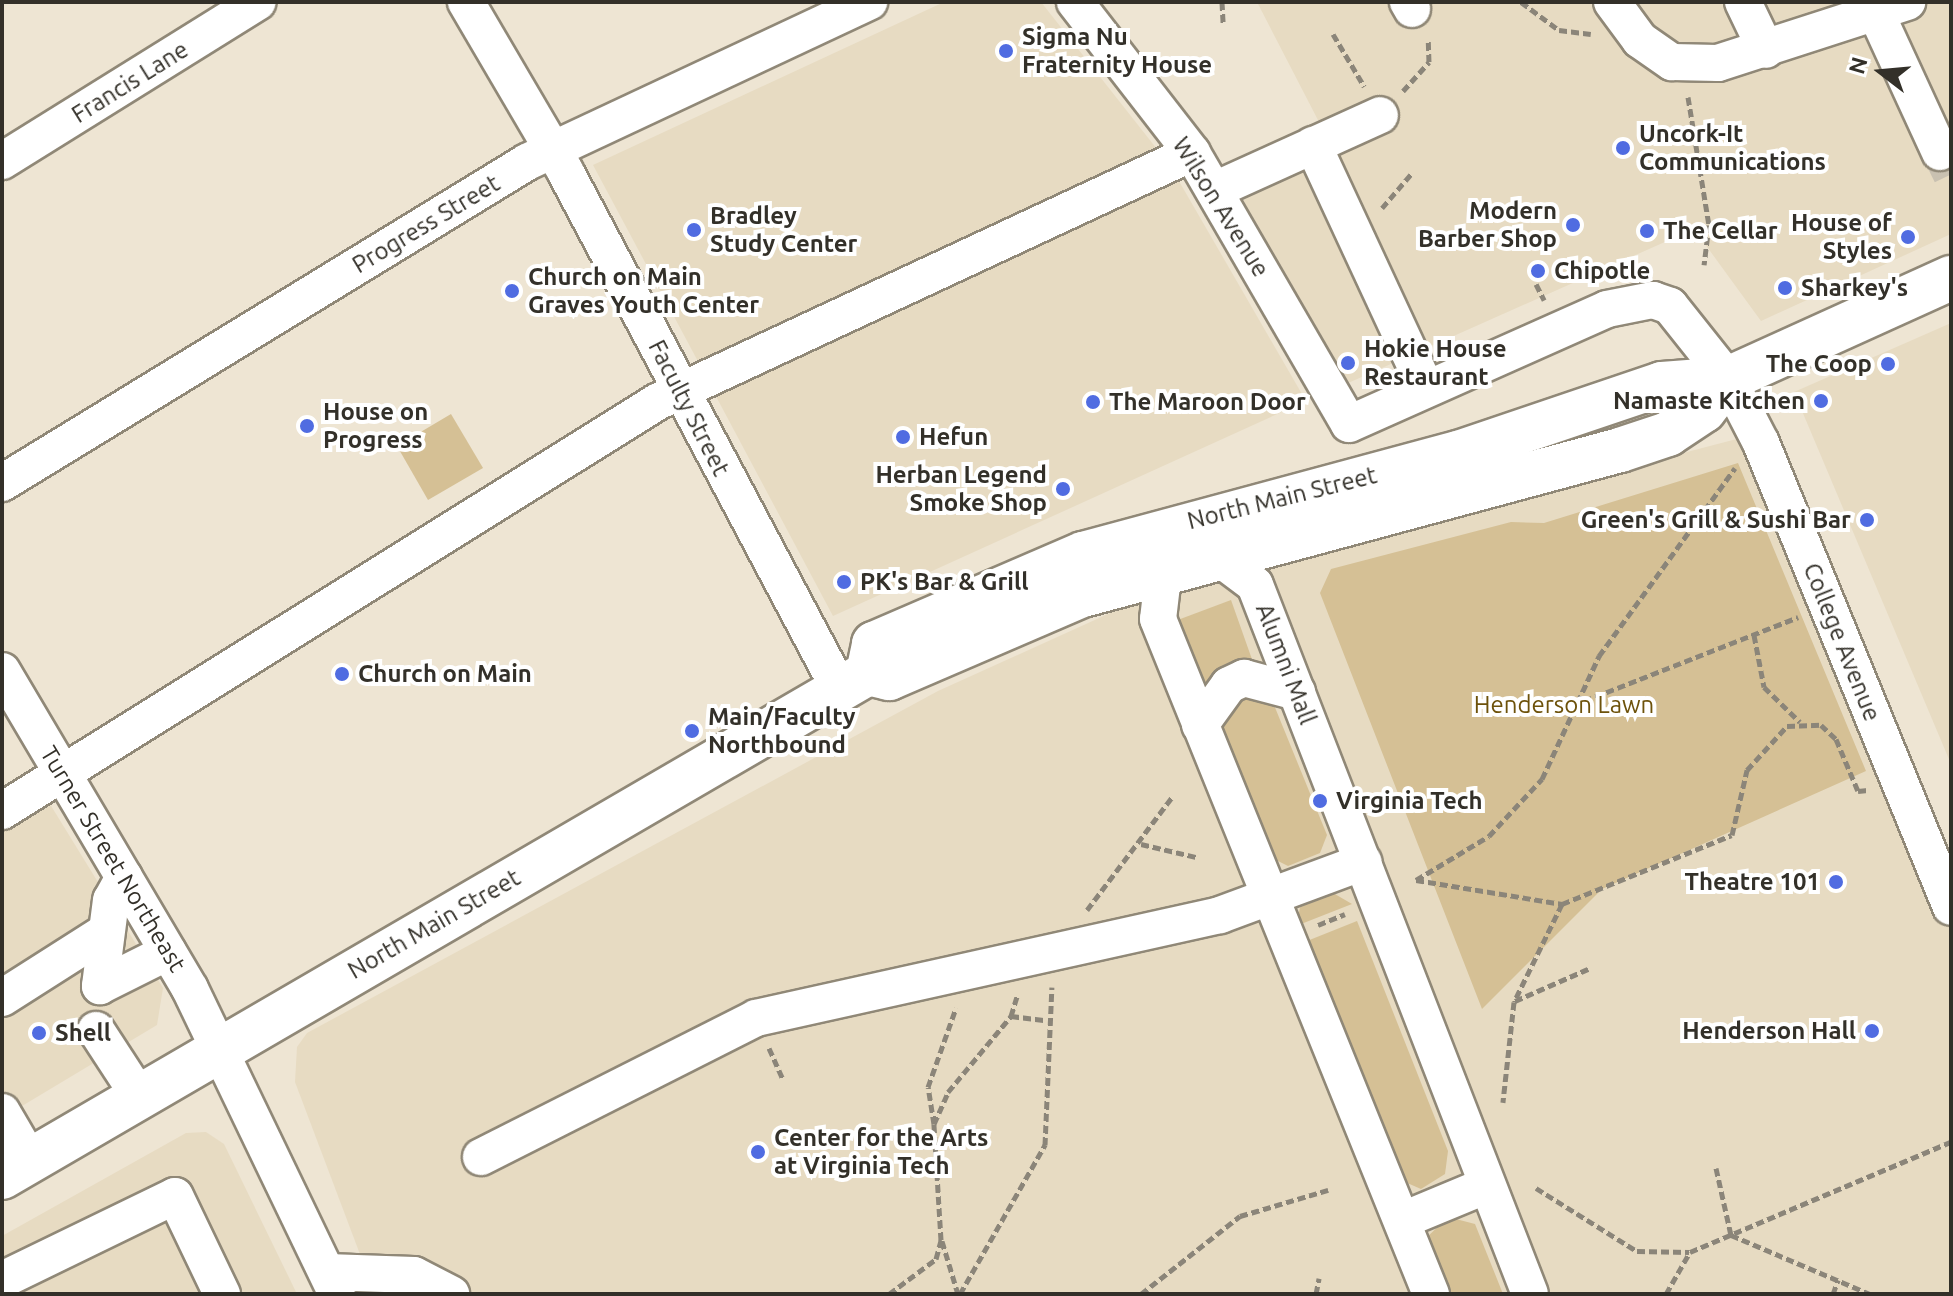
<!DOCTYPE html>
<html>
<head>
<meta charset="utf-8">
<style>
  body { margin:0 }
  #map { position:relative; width:1953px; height:1296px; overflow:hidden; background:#eee5d3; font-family:Ubuntu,sans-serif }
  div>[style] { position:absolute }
  .built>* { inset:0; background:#e7dbc2 }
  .green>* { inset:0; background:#d5c095 }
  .minor-tunnel>* { height:36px; margin-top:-18px; transform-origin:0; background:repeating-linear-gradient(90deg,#c9c1b1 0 36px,transparent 0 54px) }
  .path>* { height:5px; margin-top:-2.5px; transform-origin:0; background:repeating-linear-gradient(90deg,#8b8579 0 8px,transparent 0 12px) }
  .roads { filter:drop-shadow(2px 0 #908877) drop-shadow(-2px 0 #908877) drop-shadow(0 2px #908877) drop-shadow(0 -2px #908877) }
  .minor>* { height:36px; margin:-18px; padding:0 18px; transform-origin:18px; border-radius:18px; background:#fff }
  .major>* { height:44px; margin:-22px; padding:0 22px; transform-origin:22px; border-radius:22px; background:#fff }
  .dots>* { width:22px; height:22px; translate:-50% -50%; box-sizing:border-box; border:4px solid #fff; border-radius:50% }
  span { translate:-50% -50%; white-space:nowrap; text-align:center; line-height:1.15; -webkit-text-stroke:8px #fff; paint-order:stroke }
  .poi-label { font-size:24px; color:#333029; font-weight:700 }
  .left { translate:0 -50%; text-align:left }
  .right { translate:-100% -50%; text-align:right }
  .street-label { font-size:24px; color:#333029 }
  .park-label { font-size:24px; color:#6d520b }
  .frame { position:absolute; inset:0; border:4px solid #333029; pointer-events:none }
  .north { position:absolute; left:1841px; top:32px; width:80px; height:80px; -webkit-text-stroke:6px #fff; paint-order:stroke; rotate:286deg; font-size:22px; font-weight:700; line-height:32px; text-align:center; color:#333029 }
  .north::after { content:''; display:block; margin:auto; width:28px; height:36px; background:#333029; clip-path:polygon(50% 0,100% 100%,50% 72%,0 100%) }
</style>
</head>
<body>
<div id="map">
  <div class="built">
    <i style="clip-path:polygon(944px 2px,1041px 2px,1164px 158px,701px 367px,593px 165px)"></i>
    <i style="clip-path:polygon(1257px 2px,1951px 2px,1951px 234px,1761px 321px,1694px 229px,1337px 388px,1233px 180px,1319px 122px)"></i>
    <i style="clip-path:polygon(1176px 176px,1306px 401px,833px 616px,711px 387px)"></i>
    <i style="clip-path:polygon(1951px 323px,1951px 764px,1794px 392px)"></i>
    <i style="clip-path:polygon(1752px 435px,1951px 911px,1951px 1294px,375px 1294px,295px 1082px,297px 1047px,307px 1033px,938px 691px,1163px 589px)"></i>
    <i style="clip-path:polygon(45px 796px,163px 988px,157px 1025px,2px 1118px,2px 822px)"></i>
    <i style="clip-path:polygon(206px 1132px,224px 1144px,297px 1294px,2px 1294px,2px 1236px,186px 1133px)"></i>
  </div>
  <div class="green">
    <i style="clip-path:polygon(451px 414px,483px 468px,428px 500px,397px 446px)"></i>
    <i style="clip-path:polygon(1738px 463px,1866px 771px,1602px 889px,1482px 1009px,1320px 593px,1331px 569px,1511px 522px,1544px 523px)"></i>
    <i style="clip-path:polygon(1231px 600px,1254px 665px,1201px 684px,1175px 621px)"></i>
    <i style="clip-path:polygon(1236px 694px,1274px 705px,1327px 835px,1320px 853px,1288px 866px,1272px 858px,1215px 723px)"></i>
    <i style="clip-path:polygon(1328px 890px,1352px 904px,1296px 926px,1301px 903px)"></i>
    <i style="clip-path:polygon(1357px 921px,1448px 1151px,1445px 1174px,1421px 1189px,1398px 1179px,1302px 943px)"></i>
    <i style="clip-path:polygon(1448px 1217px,1475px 1224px,1503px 1294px,1442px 1294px,1424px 1240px)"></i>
  </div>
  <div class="minor-tunnel">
    <i style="left:1940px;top:152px;width:25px;rotate:64deg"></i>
  </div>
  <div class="path">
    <i style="left:1222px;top:2px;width:21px;rotate:87deg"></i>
    <i style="left:1521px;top:2px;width:47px;rotate:36.4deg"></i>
    <i style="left:1559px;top:30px;width:32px;rotate:7deg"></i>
    <i style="left:1333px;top:34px;width:61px;rotate:59.2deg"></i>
    <i style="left:1403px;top:91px;width:39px;rotate:-48deg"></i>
    <i style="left:1429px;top:62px;width:23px;rotate:-92deg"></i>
    <i style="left:1688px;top:97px;width:130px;rotate:80.7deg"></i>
    <i style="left:1709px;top:225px;width:40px;rotate:97.1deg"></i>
    <i style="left:1382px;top:208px;width:45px;rotate:-49.5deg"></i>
    <i style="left:1536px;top:284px;width:18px;rotate:63deg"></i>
    <i style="left:1754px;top:635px;width:53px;rotate:79.1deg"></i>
    <i style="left:1764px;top:687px;width:50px;rotate:44.2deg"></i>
    <i style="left:1584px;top:701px;width:230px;rotate:-21.4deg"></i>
    <i style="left:1141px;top:844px;width:57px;rotate:13.3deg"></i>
    <i style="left:1416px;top:880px;width:85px;rotate:-31.1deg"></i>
    <i style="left:1489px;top:836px;width:78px;rotate:-47.1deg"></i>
    <i style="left:1542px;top:779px;width:136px;rotate:-65.1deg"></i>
    <i style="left:1599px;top:656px;width:232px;rotate:-54.1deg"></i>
    <i style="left:1416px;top:880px;width:148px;rotate:9.3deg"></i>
    <i style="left:1562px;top:904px;width:109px;rotate:116.1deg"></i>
    <i style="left:1514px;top:1002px;width:101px;rotate:96.3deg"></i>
    <i style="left:1562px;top:904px;width:183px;rotate:-22.1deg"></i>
    <i style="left:1732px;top:835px;width:67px;rotate:-77deg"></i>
    <i style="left:1747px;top:770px;width:59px;rotate:-47.7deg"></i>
    <i style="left:1787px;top:726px;width:34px;rotate:-2deg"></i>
    <i style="left:1821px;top:725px;width:21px;rotate:43deg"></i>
    <i style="left:1836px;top:739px;width:56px;rotate:67.1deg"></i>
    <i style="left:1858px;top:791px;width:10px;rotate:-6deg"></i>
    <i style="left:1087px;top:910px;width:143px;rotate:-53deg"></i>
    <i style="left:1318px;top:925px;width:29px;rotate:-22deg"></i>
    <i style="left:1515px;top:1001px;width:80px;rotate:-23.7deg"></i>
    <i style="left:1011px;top:1016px;width:35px;rotate:7deg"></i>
    <i style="left:769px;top:1048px;width:34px;rotate:66deg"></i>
    <i style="left:934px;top:1124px;width:37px;rotate:-99deg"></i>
    <i style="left:928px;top:1087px;width:84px;rotate:-70.5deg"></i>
    <i style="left:1716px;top:1168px;width:69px;rotate:77.4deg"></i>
    <i style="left:1731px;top:1235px;width:151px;rotate:23deg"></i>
    <i style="left:1536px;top:1188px;width:119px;rotate:32deg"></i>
    <i style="left:1637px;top:1251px;width:52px;rotate:1.1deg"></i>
    <i style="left:942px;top:1241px;width:55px;rotate:73.2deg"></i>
    <i style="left:889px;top:1294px;width:59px;rotate:-36.7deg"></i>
    <i style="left:936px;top:1259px;width:20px;rotate:-75deg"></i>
    <i style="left:941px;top:1240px;width:116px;rotate:-93.5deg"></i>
    <i style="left:934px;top:1124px;width:35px;rotate:-66deg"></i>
    <i style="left:948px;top:1092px;width:99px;rotate:-50.3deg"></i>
    <i style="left:1011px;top:1016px;width:21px;rotate:-73deg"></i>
    <i style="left:960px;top:1294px;width:172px;rotate:-60.3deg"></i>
    <i style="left:1045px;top:1145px;width:158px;rotate:-87.5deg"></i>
    <i style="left:1141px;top:1294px;width:126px;rotate:-38.2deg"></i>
    <i style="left:1240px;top:1216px;width:92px;rotate:-16.5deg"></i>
    <i style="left:1316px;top:1294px;width:16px;rotate:-79deg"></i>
    <i style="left:1666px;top:1294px;width:48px;rotate:-60.3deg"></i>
    <i style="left:1690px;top:1252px;width:283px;rotate:-22.9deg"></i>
    <i style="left:1833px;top:1294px;width:15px;rotate:-70deg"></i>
  </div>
  <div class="roads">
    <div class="minor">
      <i style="left:466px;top:2px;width:196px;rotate:59.6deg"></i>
      <i style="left:565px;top:171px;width:587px;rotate:62.08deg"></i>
      <i style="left:1075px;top:2px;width:191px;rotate:52.2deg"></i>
      <i style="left:1192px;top:153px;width:313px;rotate:59.9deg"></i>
      <i style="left:1349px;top:424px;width:282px;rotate:-24deg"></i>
      <i style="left:1607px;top:309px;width:47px;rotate:-11.1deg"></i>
      <i style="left:1653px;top:300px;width:18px;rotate:19deg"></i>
      <i style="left:1670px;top:306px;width:93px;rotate:51.5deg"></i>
      <i style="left:1728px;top:379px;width:72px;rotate:62.7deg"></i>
      <i style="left:1761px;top:443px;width:501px;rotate:67.73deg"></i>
      <i style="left:1408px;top:2px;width:8px;rotate:60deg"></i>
      <i style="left:1612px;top:2px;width:47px;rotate:53.6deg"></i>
      <i style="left:1640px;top:40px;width:39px;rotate:35deg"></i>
      <i style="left:1672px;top:62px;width:46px;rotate:1.2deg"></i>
      <i style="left:1718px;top:63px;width:199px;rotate:-17.9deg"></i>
      <i style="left:1743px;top:2px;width:53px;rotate:64.4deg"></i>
      <i style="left:1876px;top:13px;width:153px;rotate:65.3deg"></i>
      <i style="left:1313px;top:145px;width:268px;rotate:65.1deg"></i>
      <i style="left:2px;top:161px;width:301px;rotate:-31.9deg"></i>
      <i style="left:1215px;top:190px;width:181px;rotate:-24.4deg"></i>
      <i style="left:2px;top:483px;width:615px;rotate:-31.44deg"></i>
      <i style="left:527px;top:162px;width:378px;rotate:-25.1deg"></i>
      <i style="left:1202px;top:545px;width:66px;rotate:37deg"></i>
      <i style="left:1255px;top:585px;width:760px;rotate:68.8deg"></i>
      <i style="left:1166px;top:551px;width:68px;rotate:96.7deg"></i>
      <i style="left:1158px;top:619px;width:728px;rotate:67.98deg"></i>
      <i style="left:2px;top:671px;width:369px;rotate:59.4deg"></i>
      <i style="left:190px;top:989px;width:339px;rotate:64.3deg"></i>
      <i style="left:1200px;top:725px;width:49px;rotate:-54.1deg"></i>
      <i style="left:1229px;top:685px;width:17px;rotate:-25deg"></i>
      <i style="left:1244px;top:678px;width:55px;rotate:14.8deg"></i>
      <i style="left:2px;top:811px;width:772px;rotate:-31.98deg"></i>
      <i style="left:657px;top:402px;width:590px;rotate:-24.96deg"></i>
      <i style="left:124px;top:877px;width:26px;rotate:119deg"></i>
      <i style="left:111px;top:900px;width:87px;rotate:97.3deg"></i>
      <i style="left:100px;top:986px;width:76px;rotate:-26.6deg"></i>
      <i style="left:2px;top:998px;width:121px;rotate:-32.5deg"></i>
      <i style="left:96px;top:1030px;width:79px;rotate:56.9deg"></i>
      <i style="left:2px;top:1112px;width:56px;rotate:59.7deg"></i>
      <i style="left:481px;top:1157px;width:308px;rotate:-26.8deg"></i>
      <i style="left:756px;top:1018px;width:475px;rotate:-12.5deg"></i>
      <i style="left:1220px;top:915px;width:153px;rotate:-20.3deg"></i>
      <i style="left:1403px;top:1220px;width:91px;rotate:-22.6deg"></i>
      <i style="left:327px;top:1272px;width:87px;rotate:2deg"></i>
      <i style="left:414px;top:1275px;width:42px;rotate:27.2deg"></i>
      <i style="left:2px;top:1280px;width:192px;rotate:-25.9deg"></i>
      <i style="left:175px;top:1196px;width:109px;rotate:64.4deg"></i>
    </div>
    <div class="major">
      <i style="left:868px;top:673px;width:30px;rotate:-78deg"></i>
      <i style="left:874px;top:644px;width:228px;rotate:-23.3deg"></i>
      <i style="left:1083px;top:554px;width:388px;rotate:-15.1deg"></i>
      <i style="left:1458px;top:453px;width:215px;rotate:-18.7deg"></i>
      <i style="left:1662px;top:384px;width:66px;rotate:-4.3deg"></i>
      <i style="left:1728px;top:379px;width:245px;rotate:-24.4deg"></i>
      <i style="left:2px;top:1177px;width:1002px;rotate:-30.2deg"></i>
      <i style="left:868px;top:673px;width:22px;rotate:13deg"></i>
      <i style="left:889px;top:678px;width:207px;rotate:-23.3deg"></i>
      <i style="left:1079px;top:596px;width:560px;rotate:-15.1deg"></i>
      <i style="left:1620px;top:450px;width:51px;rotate:-18.4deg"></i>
      <i style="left:1668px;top:434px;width:43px;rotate:-33.7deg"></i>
      <i style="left:1704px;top:410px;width:39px;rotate:-52deg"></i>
    </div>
  </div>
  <div class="dots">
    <i style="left:1006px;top:51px;background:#506ce1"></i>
    <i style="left:1623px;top:148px;background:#506ce1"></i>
    <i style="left:1573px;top:225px;background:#506ce1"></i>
    <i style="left:694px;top:230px;background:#506ce1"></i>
    <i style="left:1647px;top:231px;background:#506ce1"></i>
    <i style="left:1908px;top:237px;background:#506ce1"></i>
    <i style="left:1538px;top:271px;background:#506ce1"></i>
    <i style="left:1785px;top:288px;background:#506ce1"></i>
    <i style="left:512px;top:291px;background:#506ce1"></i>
    <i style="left:1348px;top:363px;background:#506ce1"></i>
    <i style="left:1888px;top:364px;background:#506ce1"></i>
    <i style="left:1821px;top:401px;background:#506ce1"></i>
    <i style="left:1093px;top:402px;background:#506ce1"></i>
    <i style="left:307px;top:426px;background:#506ce1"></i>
    <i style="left:903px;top:437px;background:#506ce1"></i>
    <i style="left:1063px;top:489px;background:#506ce1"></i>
    <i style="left:1867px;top:520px;background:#506ce1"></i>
    <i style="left:844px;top:582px;background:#506ce1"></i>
    <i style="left:342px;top:674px;background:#506ce1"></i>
    <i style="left:692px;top:731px;background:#506ce1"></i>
    <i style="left:1320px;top:801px;background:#506ce1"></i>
    <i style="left:1836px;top:882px;background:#506ce1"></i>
    <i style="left:1872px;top:1031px;background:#506ce1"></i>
    <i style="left:39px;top:1033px;background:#506ce1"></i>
    <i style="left:758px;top:1152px;background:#506ce1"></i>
  </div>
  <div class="poi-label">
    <span class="left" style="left:1022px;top:51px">Sigma Nu<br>Fraternity House</span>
    <span class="left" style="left:1639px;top:148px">Uncork-It<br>Communications</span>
    <span class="right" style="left:1557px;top:225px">Modern<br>Barber Shop</span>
    <span class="left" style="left:710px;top:230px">Bradley<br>Study Center</span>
    <span class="right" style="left:1892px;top:237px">House of<br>Styles</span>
    <span class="left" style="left:1663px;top:231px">The Cellar</span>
    <span class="left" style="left:1554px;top:271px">Chipotle</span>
    <span class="left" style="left:528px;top:291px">Church on Main<br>Graves Youth Center</span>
    <span class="left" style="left:1801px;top:288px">Sharkey's</span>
    <span class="left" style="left:1364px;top:363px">Hokie House<br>Restaurant</span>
    <span class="right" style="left:1872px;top:364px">The Coop</span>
    <span class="right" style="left:1805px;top:401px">Namaste Kitchen</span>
    <span class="left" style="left:1109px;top:402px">The Maroon Door</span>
    <span class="left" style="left:323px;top:426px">House on<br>Progress</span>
    <span class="left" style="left:919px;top:437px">Hefun</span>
    <span class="right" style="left:1047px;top:489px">Herban Legend<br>Smoke Shop</span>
    <span class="right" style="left:1851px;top:520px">Green's Grill &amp; Sushi Bar</span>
    <span class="left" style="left:860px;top:582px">PK's Bar &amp; Grill</span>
    <span class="left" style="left:358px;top:674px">Church on Main</span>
    <span class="left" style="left:708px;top:731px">Main/Faculty<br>Northbound</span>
    <span class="left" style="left:1336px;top:801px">Virginia Tech</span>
    <span class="right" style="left:1820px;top:882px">Theatre 101</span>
    <span class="right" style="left:1856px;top:1031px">Henderson Hall</span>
    <span class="left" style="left:55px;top:1033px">Shell</span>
    <span class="left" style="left:774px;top:1152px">Center for the Arts<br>at Virginia Tech</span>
  </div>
  <div class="street-label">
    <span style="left:130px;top:82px;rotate:-32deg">Francis Lane</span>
    <span style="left:1221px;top:207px;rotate:58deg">Wilson Avenue</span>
    <span style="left:426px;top:224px;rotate:-31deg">Progress Street</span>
    <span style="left:689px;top:408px;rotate:63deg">Faculty Street</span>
    <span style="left:1282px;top:498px;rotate:-14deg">North Main Street</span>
    <span style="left:1842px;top:642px;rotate:68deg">College Avenue</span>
    <span style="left:1286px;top:664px;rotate:69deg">Alumni Mall</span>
    <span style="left:113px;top:859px;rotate:59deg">Turner Street Northeast</span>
    <span style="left:434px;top:924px;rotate:-30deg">North Main Street</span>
  </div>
  <div class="park-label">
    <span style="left:1564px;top:705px">Henderson Lawn</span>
  </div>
  <div class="frame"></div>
  <div class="north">N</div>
</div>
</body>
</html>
